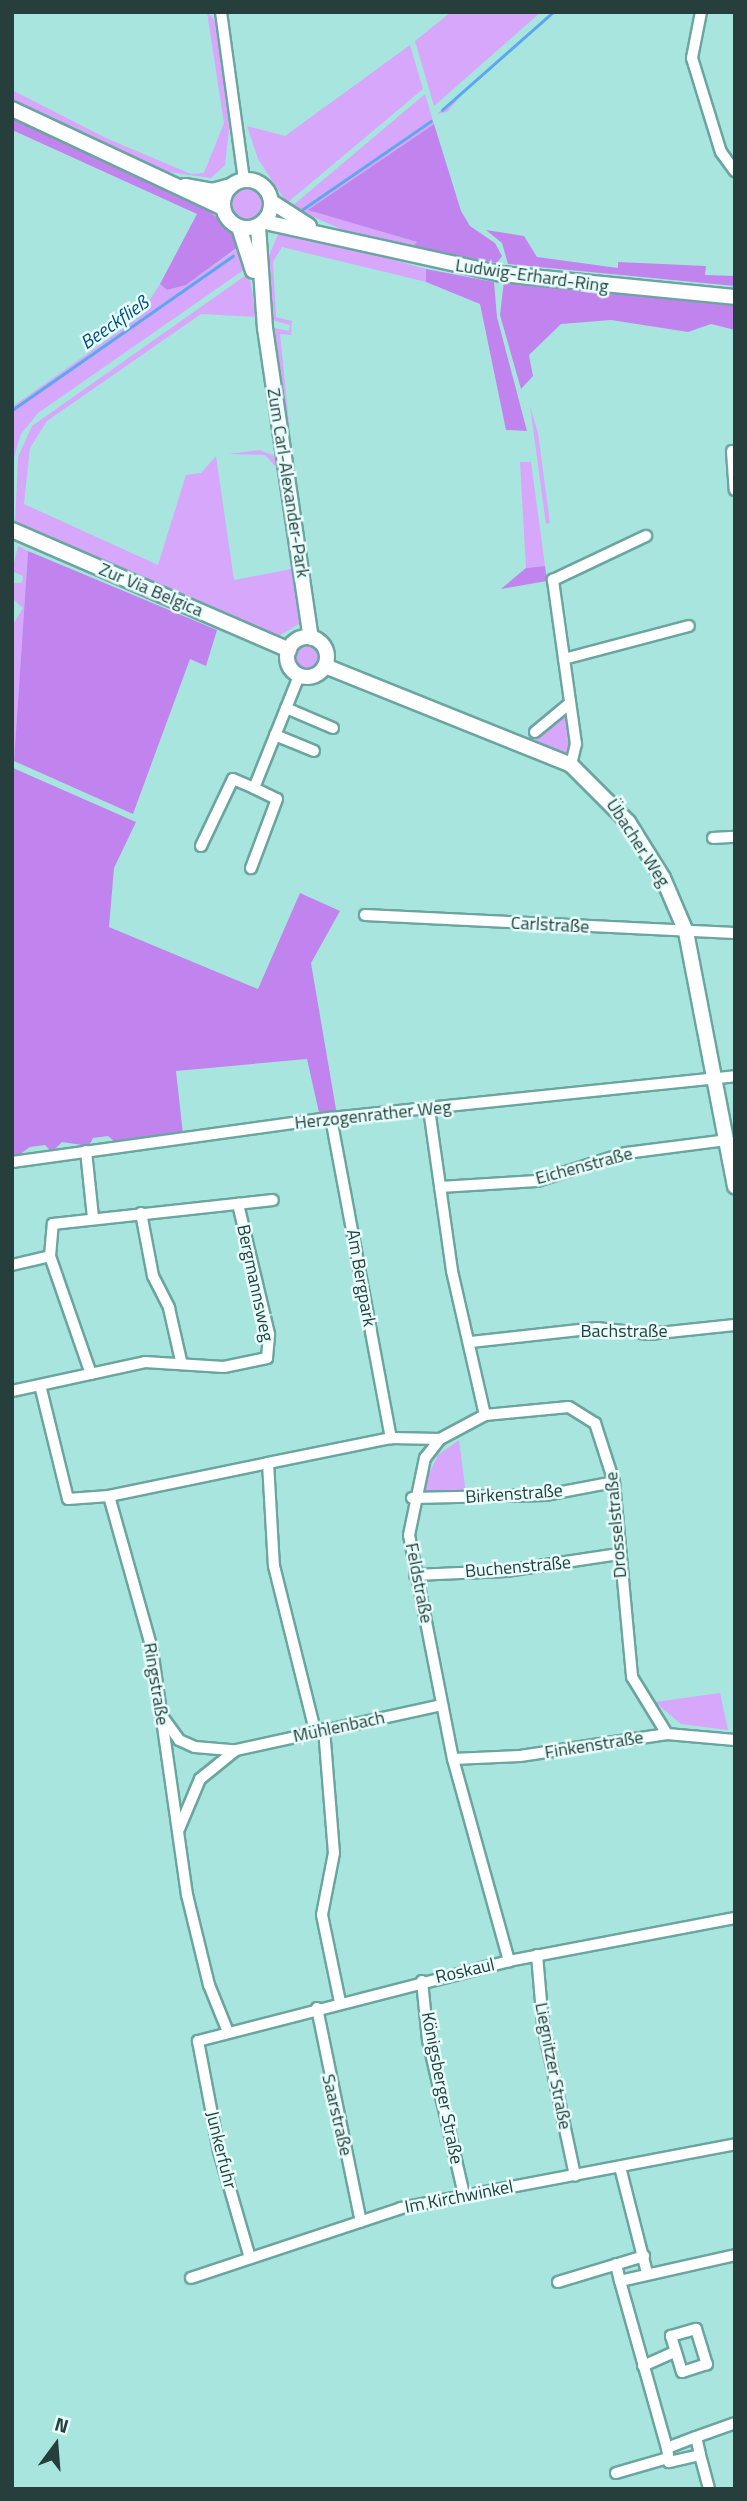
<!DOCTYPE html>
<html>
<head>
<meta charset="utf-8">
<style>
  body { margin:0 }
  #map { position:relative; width:747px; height:2501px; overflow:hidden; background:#a9e5df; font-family:"Titillium Web",sans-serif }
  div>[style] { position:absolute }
  .green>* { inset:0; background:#d6a7fb }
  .round { border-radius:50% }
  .forest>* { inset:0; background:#c184ee }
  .stream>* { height:2.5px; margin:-1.25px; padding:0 1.25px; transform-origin:1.25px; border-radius:1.25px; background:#5ca7ef }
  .roads { filter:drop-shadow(2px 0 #6ba5a0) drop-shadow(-2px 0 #6ba5a0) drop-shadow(0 2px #6ba5a0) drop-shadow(0 -2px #6ba5a0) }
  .street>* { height:10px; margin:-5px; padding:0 5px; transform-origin:5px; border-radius:5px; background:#fff }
  .secondary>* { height:14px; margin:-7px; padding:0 7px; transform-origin:7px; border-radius:7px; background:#fff }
  .secondary>.ring { margin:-7px; padding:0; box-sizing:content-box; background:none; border:14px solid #fff; border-radius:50% }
  span { translate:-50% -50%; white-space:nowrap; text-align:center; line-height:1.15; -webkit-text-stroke:5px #e7fefc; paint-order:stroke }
  .street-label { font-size:18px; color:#263e3c }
  .water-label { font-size:19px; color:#004c85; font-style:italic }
  .frame { position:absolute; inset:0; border:14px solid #263e3c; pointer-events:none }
  .north { position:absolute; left:21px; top:2410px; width:70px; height:70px; -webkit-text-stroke:5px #e7fefc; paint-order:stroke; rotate:16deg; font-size:19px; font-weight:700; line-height:28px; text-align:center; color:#263e3c }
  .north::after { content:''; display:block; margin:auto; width:24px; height:32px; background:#263e3c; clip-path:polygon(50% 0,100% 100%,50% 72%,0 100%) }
</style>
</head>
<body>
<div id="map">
  <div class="green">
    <i style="clip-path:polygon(207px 12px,215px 21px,230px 121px,225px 165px,211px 178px,162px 171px,12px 99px,12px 90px,108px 139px,191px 174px,204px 173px,224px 123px)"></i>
    <i style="clip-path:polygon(451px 12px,541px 12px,434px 106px,415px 41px)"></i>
    <i style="clip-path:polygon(410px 45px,423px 89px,287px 203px,258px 159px,247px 126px,285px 136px)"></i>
    <i style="clip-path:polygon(469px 86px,447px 112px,437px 114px)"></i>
    <i style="clip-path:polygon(425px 94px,434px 124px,309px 210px,417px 242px,412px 247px,350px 233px,291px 207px)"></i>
    <i class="round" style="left:228px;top:185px;width:38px;height:38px"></i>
    <i style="clip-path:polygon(281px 228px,426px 269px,426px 282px,282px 247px,273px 262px,276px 317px,292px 321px,291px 335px,280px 334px,290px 433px,274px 328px,289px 331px,290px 325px,273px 320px,268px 258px)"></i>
    <i style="clip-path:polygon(231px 230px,238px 233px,248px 267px,38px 413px,21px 434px,12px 464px,12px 407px,138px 318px,160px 284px,167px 290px,186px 285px,238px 248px)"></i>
    <i style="clip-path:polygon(249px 273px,256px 317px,201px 314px,47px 421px,30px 448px,24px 504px,158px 565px,186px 475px,201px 473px,216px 456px,234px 580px,291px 569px,276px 467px,265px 455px,229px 454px,259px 450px,273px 455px,280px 468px,302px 622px,277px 637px,15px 525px,18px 457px,32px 426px)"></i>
    <i style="clip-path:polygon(530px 406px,538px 433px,550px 523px,546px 524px)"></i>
    <i style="clip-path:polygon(520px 462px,531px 462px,545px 566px,526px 568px)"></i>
    <i style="clip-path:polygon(18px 546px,28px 551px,14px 761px,12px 626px,23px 608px,12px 598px,12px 583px,22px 583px,23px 576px,12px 571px)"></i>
    <i class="round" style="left:294px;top:642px;width:28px;height:28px"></i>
    <i style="clip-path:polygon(567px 707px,569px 757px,530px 737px)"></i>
    <i style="clip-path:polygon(459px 1440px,466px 1494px,420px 1493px,438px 1455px)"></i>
    <i style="clip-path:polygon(720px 1693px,728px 1730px,681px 1724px,655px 1702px)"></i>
  </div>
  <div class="forest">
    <i style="clip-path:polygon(12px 116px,205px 207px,231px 230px,238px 247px,186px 285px,167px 290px,160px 284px,197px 214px,21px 134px,12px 130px)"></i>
    <i style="clip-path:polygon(434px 124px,461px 211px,470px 226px,495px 243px,502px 256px,497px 263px,412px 247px,417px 242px,308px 210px)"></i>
    <i style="clip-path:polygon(486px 230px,524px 236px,537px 257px,618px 268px,618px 262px,706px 266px,705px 275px,735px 276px,735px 286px,508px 264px,502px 243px)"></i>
    <i style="clip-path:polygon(426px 269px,494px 282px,497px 317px,527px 431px,506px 430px,480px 304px,426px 282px)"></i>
    <i style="clip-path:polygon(504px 281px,735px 304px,735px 330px,711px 324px,688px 332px,611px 320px,561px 324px,529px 355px,533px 376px,521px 389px,500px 315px)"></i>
    <i style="clip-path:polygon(28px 551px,217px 630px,206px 666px,190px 659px,133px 814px,14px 761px)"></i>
    <i style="clip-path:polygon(545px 566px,547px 581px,501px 589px,526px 568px)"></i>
    <i style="clip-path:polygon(13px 768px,136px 822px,114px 868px,109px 927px,258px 989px,300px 893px,340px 911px,311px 963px,337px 1115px,320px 1117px,307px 1059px,176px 1071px,183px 1134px,115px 1142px,108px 1136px,93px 1138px,89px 1146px,62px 1142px,52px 1152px,45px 1145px,30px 1147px,12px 1160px)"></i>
  </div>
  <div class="stream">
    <i style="left:442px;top:110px;width:148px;rotate:-41.4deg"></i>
    <i style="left:303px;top:209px;width:155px;rotate:-34.5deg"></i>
    <i style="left:12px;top:410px;width:269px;rotate:-34.9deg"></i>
  </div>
  <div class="roads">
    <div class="street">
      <i style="left:221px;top:12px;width:170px;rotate:82.2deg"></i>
      <i style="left:701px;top:12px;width:47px;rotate:101.1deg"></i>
      <i style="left:692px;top:58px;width:98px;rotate:72.9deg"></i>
      <i style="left:721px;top:152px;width:24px;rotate:54deg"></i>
      <i style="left:732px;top:451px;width:39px;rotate:86deg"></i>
      <i style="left:564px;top:659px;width:129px;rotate:-14.8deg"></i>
      <i style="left:286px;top:708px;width:51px;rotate:23.1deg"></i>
      <i style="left:535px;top:732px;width:45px;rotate:-39.6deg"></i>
      <i style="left:275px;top:735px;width:42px;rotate:22.3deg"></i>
      <i style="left:571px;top:765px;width:22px;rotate:-77deg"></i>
      <i style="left:576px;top:744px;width:166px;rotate:-98deg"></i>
      <i style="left:553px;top:580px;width:103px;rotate:-25.3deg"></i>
      <i style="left:254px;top:788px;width:121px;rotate:-68.1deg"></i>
      <i style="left:713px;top:838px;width:22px;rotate:-3deg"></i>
      <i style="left:201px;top:846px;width:74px;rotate:-64.5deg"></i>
      <i style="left:233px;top:779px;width:23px;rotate:23deg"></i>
      <i style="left:254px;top:788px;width:25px;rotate:26deg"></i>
      <i style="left:277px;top:799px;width:74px;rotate:110.6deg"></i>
      <i style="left:365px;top:915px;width:370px;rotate:2.8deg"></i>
      <i style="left:429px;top:1109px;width:164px;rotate:81.9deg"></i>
      <i style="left:452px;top:1271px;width:148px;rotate:77.1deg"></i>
      <i style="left:331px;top:1118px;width:326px;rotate:79.4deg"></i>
      <i style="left:86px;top:1151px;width:67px;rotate:84deg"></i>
      <i style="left:12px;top:1162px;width:322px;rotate:-7.9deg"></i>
      <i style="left:331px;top:1118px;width:406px;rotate:-5.9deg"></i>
      <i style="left:440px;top:1187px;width:97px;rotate:-3.5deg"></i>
      <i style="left:537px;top:1181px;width:93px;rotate:-17.5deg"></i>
      <i style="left:626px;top:1153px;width:103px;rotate:-7.3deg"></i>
      <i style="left:141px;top:1213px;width:64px;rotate:79.2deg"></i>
      <i style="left:153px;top:1276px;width:36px;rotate:63deg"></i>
      <i style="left:169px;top:1308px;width:54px;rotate:77.2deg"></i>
      <i style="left:12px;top:1265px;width:39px;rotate:-13deg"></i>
      <i style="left:471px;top:1342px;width:127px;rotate:-6.3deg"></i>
      <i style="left:597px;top:1328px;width:52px;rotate:6.6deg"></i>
      <i style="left:649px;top:1334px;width:86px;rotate:-6deg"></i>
      <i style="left:91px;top:1374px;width:125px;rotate:-109.2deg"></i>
      <i style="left:50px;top:1256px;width:32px;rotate:-85deg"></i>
      <i style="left:53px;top:1224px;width:221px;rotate:-6.2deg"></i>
      <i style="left:40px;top:1385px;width:117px;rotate:76.2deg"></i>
      <i style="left:68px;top:1499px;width:41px;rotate:-4.2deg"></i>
      <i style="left:12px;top:1391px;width:136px;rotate:-12.3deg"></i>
      <i style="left:145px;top:1362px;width:79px;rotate:3.6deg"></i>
      <i style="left:224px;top:1367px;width:44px;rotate:-11.8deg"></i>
      <i style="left:267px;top:1358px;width:24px;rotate:-85deg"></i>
      <i style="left:269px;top:1334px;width:134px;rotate:-103.4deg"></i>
      <i style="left:485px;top:1415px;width:51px;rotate:151.9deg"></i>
      <i style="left:440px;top:1439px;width:24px;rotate:128deg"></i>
      <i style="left:425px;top:1458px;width:79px;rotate:101.7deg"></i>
      <i style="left:409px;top:1535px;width:228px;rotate:78.9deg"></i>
      <i style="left:453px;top:1759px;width:210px;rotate:74.5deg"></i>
      <i style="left:485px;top:1415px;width:84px;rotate:-5.4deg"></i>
      <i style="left:569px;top:1407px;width:31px;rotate:32deg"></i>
      <i style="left:595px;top:1423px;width:62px;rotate:72.1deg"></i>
      <i style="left:614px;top:1482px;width:196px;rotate:84.7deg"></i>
      <i style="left:632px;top:1677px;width:67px;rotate:58.4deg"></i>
      <i style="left:268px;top:1463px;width:126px;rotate:-11.5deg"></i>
      <i style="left:391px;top:1438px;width:49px;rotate:1.2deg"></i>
      <i style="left:412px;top:1498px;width:134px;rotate:-1.3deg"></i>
      <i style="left:546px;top:1495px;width:69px;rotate:-10.8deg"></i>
      <i style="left:415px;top:1575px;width:91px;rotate:-2.5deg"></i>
      <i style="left:506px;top:1571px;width:114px;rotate:-8.6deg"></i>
      <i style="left:164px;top:1719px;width:26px;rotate:54deg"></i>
      <i style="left:179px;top:1740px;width:17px;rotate:24deg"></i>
      <i style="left:195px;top:1747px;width:38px;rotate:5deg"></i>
      <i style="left:324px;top:1729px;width:124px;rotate:85.4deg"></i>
      <i style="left:334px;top:1853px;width:63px;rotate:101deg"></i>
      <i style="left:322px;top:1915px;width:89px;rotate:78.3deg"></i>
      <i style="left:453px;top:1759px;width:67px;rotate:-2.6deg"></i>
      <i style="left:520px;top:1756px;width:149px;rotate:-8.5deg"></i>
      <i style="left:667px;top:1734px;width:68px;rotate:5deg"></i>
      <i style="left:179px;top:1829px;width:54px;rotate:-67.2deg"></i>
      <i style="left:200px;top:1779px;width:46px;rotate:-38.9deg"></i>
      <i style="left:236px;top:1750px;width:211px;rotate:-12.3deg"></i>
      <i style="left:537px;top:1955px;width:70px;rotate:85.1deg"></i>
      <i style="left:543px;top:2025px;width:154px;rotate:78deg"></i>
      <i style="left:422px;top:1981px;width:59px;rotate:84.2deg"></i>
      <i style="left:428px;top:2040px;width:159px;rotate:76.9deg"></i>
      <i style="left:317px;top:2008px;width:218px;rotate:78.4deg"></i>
      <i style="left:228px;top:2032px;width:51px;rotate:-112deg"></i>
      <i style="left:209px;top:1985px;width:93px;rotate:-103.7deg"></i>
      <i style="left:187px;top:1895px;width:248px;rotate:-98.1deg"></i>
      <i style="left:152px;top:1649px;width:159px;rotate:-105.7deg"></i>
      <i style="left:109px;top:1496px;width:162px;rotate:-11.7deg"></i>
      <i style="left:268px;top:1463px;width:103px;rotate:86.7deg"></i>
      <i style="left:274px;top:1566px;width:170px;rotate:76deg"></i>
      <i style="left:620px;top:2167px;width:109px;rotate:75.7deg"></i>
      <i style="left:250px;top:2258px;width:111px;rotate:-106.2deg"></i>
      <i style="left:219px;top:2151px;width:112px;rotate:-100.8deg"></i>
      <i style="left:198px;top:2041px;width:321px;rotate:-14.4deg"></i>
      <i style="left:509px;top:1961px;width:230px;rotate:-10.8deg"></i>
      <i style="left:616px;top:2264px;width:17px;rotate:77deg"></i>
      <i style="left:620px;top:2281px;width:118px;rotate:-12.7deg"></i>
      <i style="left:191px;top:2278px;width:221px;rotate:-18.4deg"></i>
      <i style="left:401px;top:2208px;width:340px;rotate:-10.8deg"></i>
      <i style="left:620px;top:2281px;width:173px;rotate:74.3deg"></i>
      <i style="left:558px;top:2282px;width:90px;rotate:-16.8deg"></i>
      <i style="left:696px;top:2329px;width:37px;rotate:73deg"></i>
      <i style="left:707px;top:2364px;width:26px;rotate:162deg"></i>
      <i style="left:682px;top:2372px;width:38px;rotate:-107deg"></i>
      <i style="left:671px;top:2336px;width:26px;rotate:-16deg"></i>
      <i style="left:643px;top:2366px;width:35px;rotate:-24deg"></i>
      <i style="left:696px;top:2437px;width:18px;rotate:77deg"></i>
      <i style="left:700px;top:2455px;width:32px;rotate:167deg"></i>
      <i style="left:669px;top:2462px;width:14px;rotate:-98deg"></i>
      <i style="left:667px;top:2448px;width:31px;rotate:-21deg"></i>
      <i style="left:696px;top:2437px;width:41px;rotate:-19.7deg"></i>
      <i style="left:700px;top:2455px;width:35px;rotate:75deg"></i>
      <i style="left:616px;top:2473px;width:54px;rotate:-16.1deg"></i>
    </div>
    <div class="secondary">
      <i style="left:12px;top:109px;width:233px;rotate:25.1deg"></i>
      <i class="ring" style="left:223px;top:180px;width:34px;height:34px"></i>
      <i style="left:185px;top:186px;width:27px;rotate:10deg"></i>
      <i style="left:212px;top:191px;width:20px;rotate:-15deg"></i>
      <i style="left:272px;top:202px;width:44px;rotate:33deg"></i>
      <i style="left:265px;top:222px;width:242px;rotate:12.4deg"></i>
      <i style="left:501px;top:274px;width:235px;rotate:5.6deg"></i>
      <i style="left:258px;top:226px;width:102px;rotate:86.1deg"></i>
      <i style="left:265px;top:328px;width:313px;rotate:81.6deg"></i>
      <i style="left:239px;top:227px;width:46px;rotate:72.3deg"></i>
      <i style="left:12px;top:530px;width:302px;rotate:23.4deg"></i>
      <i class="ring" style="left:287px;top:637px;width:26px;height:26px"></i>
      <i style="left:325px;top:666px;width:265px;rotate:21.9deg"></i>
      <i style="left:571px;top:765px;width:81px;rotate:45deg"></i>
      <i style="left:628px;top:822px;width:66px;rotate:58deg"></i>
      <i style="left:663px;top:878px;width:59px;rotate:66.9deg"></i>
      <i style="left:686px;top:932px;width:259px;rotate:79.1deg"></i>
    </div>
  </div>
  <div class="street-label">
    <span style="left:532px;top:276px;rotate:8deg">Ludwig-Erhard-Ring</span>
    <span style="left:288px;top:483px;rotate:81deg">Zum Carl-Alexander-Park</span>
    <span style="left:151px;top:590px;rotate:23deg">Zur Via Belgica</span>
    <span style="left:638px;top:843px;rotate:57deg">Übacher Weg</span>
    <span style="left:550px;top:925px;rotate:3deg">Carlstraße</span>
    <span style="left:373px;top:1115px;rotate:-6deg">Herzogenrather Weg</span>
    <span style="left:584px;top:1166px;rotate:-15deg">Eichenstraße</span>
    <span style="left:361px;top:1278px;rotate:80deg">Am Bergpark</span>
    <span style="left:255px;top:1283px;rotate:78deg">Bergmannsweg</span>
    <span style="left:624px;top:1331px">Bachstraße</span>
    <span style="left:514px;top:1494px;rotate:-4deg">Birkenstraße</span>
    <span style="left:616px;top:1525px;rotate:-95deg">Drosselstraße</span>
    <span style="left:518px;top:1567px;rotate:-5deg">Buchenstraße</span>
    <span style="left:419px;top:1583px;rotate:79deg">Feldstraße</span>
    <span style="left:156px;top:1684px;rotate:81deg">Ringstraße</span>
    <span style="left:339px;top:1727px;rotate:-12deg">Mühlenbach</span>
    <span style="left:594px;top:1745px;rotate:-9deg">Finkenstraße</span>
    <span style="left:465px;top:1971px;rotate:-13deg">Roskaul</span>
    <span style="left:553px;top:2066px;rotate:79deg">Liegnitzer Straße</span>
    <span style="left:442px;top:2088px;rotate:79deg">Königsberger Straße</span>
    <span style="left:337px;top:2115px;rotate:77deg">Saarstraße</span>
    <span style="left:221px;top:2150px;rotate:76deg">Junkerfuhr</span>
    <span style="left:459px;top:2197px;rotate:-11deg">Im Kirchwinkel</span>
  </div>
  <div class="water-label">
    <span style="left:114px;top:322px;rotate:-35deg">Beeckfließ</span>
  </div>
  <div class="frame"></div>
  <div class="north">N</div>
</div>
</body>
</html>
